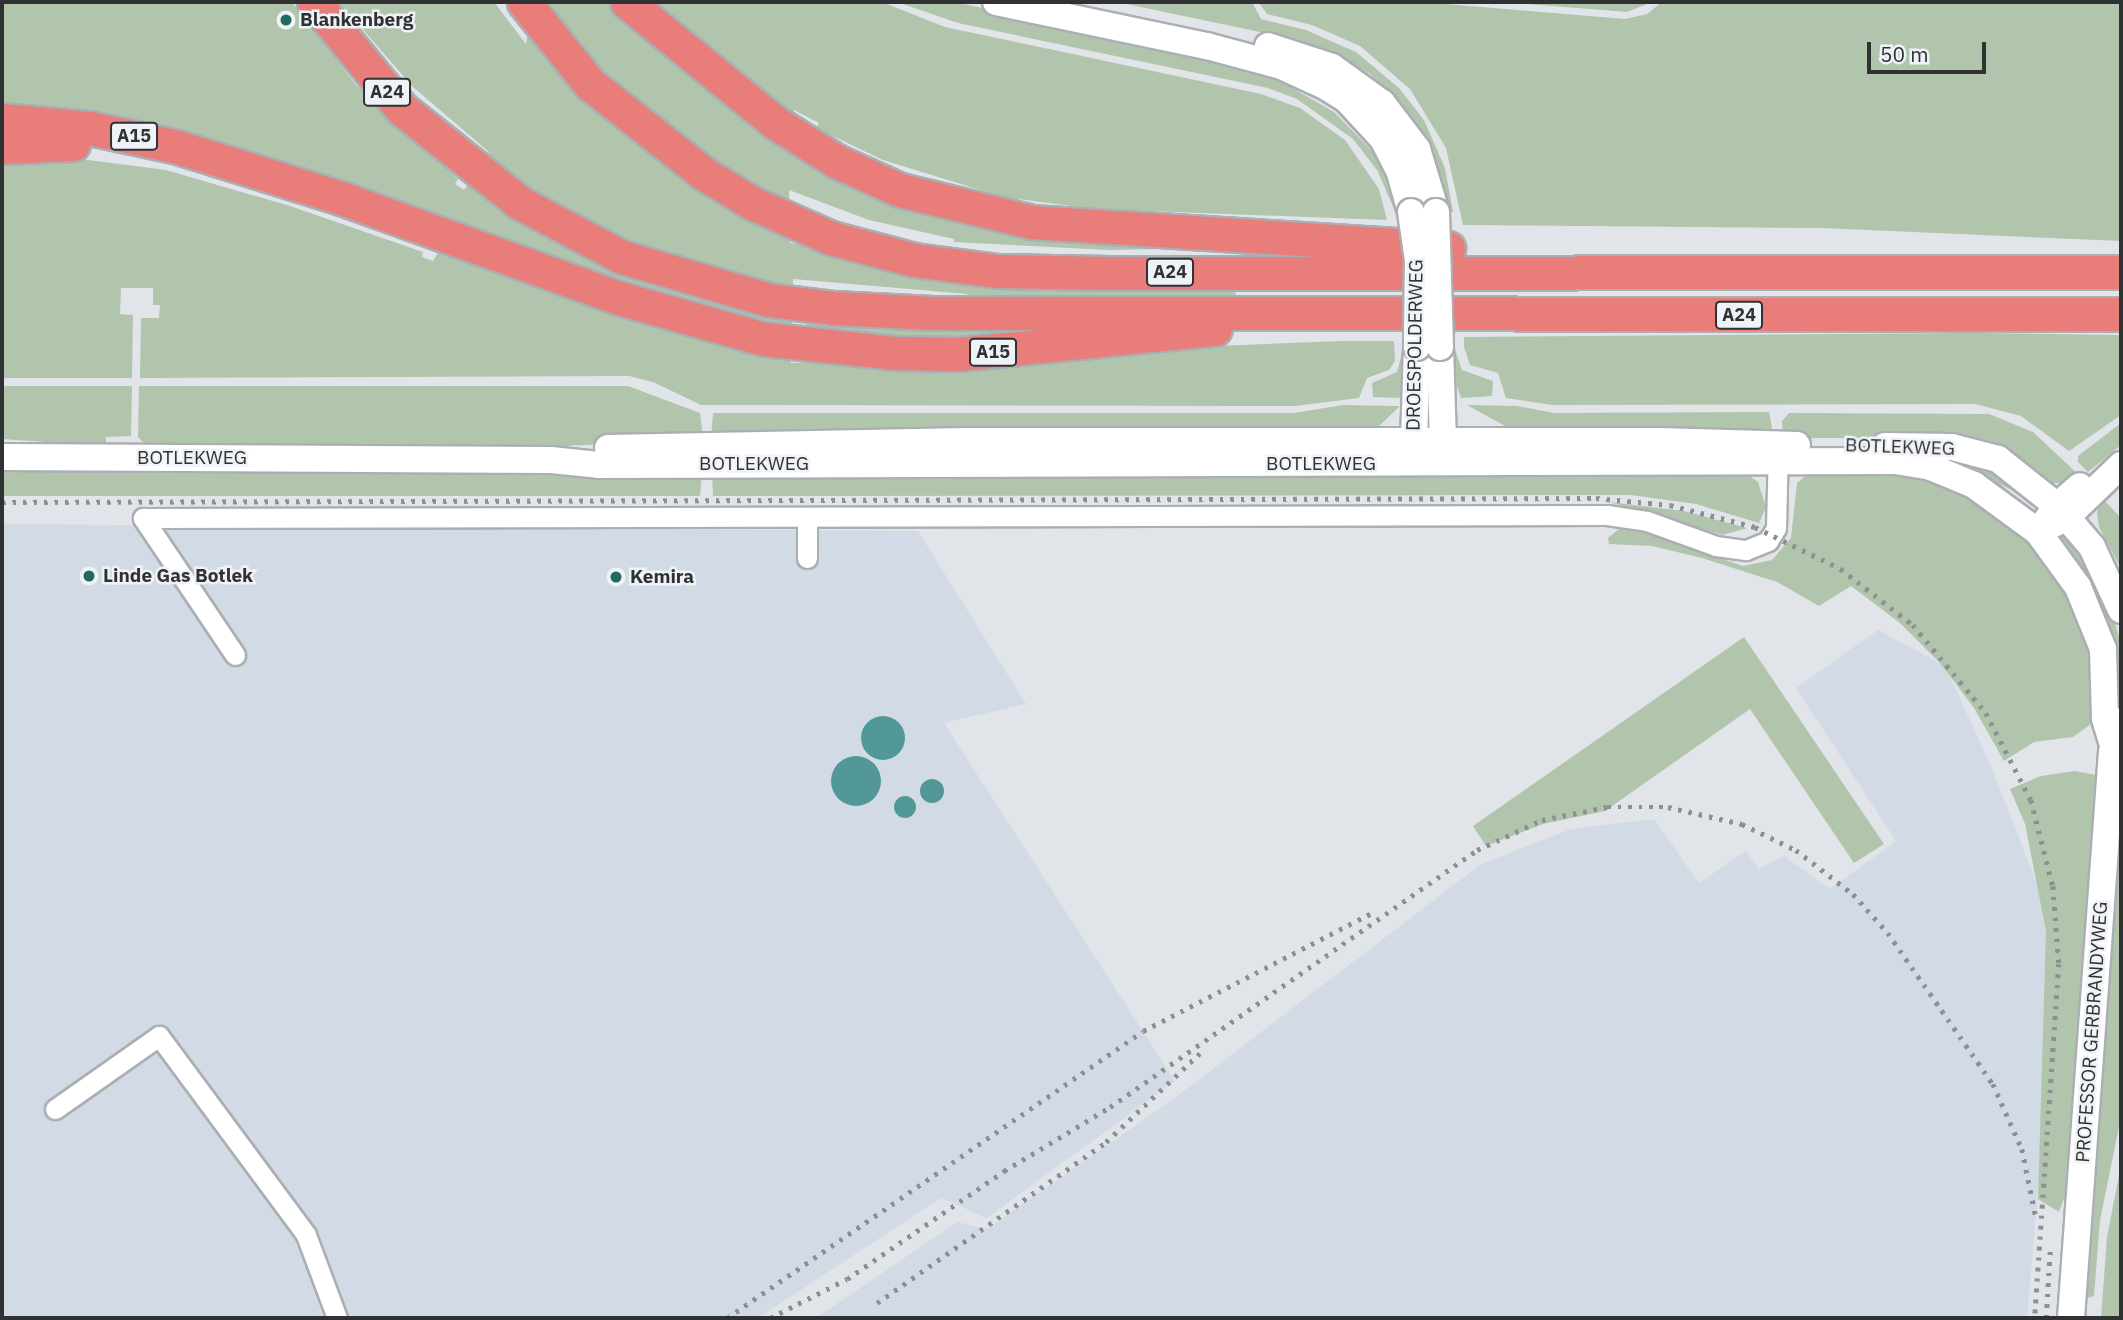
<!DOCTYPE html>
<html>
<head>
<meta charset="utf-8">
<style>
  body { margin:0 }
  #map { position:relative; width:2123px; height:1320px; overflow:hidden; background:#e1e5e9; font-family:"IBM Plex Sans",sans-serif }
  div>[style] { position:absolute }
  .built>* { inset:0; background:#d2dbe5 }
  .green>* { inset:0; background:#b0c5ab }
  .water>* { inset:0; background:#539899 }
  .round { border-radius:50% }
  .roads { filter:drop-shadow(2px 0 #abaeb2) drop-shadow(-2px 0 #abaeb2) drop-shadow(0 2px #abaeb2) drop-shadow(0 -2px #abaeb2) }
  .street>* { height:19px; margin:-9.5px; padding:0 9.5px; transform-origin:9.5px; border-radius:9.5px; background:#fff }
  .secondary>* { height:26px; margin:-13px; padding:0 13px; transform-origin:13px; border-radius:13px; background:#fff }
  .highway>* { height:33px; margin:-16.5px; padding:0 16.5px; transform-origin:16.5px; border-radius:16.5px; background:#e87d79 }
  .rail>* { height:4.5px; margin-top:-2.25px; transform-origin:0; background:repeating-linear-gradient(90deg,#8d9092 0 3.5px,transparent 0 10.5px) }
  .bridges { filter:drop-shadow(2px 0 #abaeb2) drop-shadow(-2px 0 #abaeb2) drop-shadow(0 2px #abaeb2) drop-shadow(0 -2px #abaeb2) }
  .secondary-bridge>* { height:26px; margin:-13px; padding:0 13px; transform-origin:13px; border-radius:13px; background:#fff }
  .dots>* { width:19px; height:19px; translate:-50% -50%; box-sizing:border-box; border:4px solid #eff2f6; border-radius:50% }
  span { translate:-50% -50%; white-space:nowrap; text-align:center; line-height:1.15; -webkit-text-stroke:5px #eff2f6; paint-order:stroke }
  .shield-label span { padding:2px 5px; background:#eff2f6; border:2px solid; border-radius:5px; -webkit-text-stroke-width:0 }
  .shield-label { font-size:18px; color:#2f3132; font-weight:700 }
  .poi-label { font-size:19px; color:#2f3132; font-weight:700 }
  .left { translate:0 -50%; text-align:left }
  .street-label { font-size:19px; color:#2f3132 }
  .frame { position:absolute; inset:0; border:4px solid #2f3132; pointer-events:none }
  .scale { position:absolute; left:1867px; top:42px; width:119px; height:32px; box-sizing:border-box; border:4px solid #2f3132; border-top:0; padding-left:9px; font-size:21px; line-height:24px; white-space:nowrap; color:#2f3132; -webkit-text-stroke:5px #eff2f6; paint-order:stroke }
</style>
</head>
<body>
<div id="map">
  <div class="built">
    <i style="clip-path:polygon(2px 524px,918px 531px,1026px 704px,944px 723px,1175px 1081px,987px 1218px,941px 1198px,758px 1318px,2px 1318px)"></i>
    <i style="clip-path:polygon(1878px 630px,1945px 666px,1991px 766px,2047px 909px,2043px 1135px,2027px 1318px,816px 1318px,957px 1222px,987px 1229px,1176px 1097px,1480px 865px,1571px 829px,1654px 819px,1699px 883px,1746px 851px,1759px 869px,1784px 856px,1830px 889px,1896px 841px,1796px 688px)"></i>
  </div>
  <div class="green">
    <i style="clip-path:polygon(2px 2px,292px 2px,356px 85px,458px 179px,455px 184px,464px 190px,489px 152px,412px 86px,339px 2px,494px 2px,526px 44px,533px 2px,882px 2px,945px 27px,1261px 94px,1300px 108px,1345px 140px,1379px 189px,1387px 220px,1094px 209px,1003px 197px,883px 160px,816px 128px,819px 123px,794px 110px,795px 157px,818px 169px,1162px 242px,1161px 249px,1108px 250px,954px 242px,954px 239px,869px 220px,789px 190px,790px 243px,1235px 288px,1236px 297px,972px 301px,967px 294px,793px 279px,791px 363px,1341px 341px,1394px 341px,1395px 361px,1389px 370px,1367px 378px,1359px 398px,1295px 406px,701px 405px,653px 382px,629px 376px,140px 378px,141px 318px,159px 318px,160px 305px,153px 305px,153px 288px,121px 288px,120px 314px,133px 315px,132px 378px,2px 378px,2px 159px,65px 157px,166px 170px,290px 206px,423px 252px,422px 257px,433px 261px,454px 227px,2px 113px)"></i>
    <i style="clip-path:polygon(897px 2px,954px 2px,1183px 50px,1280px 81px,1334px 112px,1376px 155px,1400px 211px,1395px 211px,1377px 170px,1353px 139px,1297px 99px,1268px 88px,958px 23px)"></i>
    <i style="clip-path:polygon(1117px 2px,1252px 2px,1261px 19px,1306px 30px,1356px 52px,1399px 88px,1424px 120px,1445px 168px,1453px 212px,1444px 212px,1433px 157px,1412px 116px,1370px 74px,1332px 53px,1274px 35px)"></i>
    <i style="clip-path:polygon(1422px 2px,1625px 19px,1647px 14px,1662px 2px,2121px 2px,2121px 241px,1821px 228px,1463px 225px,1446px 148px,1410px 89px,1360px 46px,1312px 25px,1267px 14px,1259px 3px)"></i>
    <i style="clip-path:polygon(1503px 2px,1652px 2px,1627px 12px)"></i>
    <i style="clip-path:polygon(807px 323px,883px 330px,1102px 329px,966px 347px,805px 330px)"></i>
    <i style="clip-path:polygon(1970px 333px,2121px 335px,2121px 415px,2069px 451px,2021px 416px,1975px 404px,1552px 405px,1506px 398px,1498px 373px,1470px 365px,1464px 347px,1464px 337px)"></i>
    <i style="clip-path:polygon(1454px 347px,1462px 370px,1493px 381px,1492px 396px,1461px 398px,1454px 378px)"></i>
    <i style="clip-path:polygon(1403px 349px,1406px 349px,1403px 398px,1373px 397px,1372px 383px,1397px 372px)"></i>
    <i style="clip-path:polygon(2px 386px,132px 386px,131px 436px,106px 437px,106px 446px,2px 439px)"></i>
    <i style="clip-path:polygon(139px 386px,628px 386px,700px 413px,703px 439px,546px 447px,149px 448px,138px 437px)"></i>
    <i style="clip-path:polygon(1343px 405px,1400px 406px,1377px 428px,711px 439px,713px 413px,1294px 413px)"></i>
    <i style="clip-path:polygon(1467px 405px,1517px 406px,1554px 413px,1769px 412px,1774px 438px,1666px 428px,1507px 427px)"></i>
    <i style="clip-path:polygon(1789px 413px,1989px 414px,2033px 432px,2080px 476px,2067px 483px,2047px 483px,1901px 438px,1783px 438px,1782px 421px)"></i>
    <i style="clip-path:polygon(2121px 423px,2121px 445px,2088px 472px,2078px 462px,2078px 456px)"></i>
    <i style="clip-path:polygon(1946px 460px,1983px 460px,2038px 508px,2010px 489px)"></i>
    <i style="clip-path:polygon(2px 471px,228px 470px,702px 471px,700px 496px,2px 496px)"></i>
    <i style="clip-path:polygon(712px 471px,1745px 473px,1758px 482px,1766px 507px,1759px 523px,1696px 504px,1631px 495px,713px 496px)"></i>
    <i style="clip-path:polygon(1810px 472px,1930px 473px,2031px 533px,2091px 634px,2095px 721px,2073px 737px,2034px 742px,2004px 761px,1974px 708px,1940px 663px,1900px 623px,1851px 586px,1819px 606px,1777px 582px,1702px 558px,1652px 546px,1609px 544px,1608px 538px,1624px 525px,1743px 566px,1772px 560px,1791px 538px,1797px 483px)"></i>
    <i style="clip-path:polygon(2102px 498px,2121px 518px,2121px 569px,2099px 527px,2097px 513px)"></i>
    <i style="clip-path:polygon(1609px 502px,1684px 511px,1747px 528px,1723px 535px)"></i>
    <i style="clip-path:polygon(2065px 533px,2072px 535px,2107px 597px,2120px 640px,2117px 717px,2057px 544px)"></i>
    <i style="clip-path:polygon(1744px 637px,1884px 844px,1854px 863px,1750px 709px,1605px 811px,1543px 824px,1486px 846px,1473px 826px)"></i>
    <i style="clip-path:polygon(2075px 771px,2096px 775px,2094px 844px,2072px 1176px,2059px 1212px,2038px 1199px,2046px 931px,2025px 824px,2010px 789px,2041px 776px)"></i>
    <i style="clip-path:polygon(2121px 793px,2121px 1117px,2100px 1220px,2094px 1296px,2087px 1298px)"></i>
    <i style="clip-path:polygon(2121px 1165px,2121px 1318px,2101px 1318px,2107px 1237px)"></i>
  </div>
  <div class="water">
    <i class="round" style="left:861px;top:716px;width:44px;height:44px"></i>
    <i class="round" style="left:831px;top:756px;width:50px;height:50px"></i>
    <i class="round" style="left:920px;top:779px;width:24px;height:24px"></i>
    <i class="round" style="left:894px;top:796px;width:22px;height:22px"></i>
  </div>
  <div class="roads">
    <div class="street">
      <i style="left:143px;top:518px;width:1464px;rotate:-0.12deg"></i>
      <i style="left:1607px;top:515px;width:40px;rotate:8.5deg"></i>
      <i style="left:1647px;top:521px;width:73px;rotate:19.9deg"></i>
      <i style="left:1716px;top:546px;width:30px;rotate:8deg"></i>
      <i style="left:1746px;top:550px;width:24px;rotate:-22deg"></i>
      <i style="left:1768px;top:541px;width:15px;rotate:-58deg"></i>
      <i style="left:1776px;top:528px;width:80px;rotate:-88.6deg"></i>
      <i style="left:143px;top:518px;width:165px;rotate:56.1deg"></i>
      <i style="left:807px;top:558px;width:40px;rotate:-90deg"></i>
      <i style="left:55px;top:1109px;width:127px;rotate:-35.1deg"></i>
      <i style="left:159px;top:1036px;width:247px;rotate:53.5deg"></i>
      <i style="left:306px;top:1235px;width:89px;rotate:69.5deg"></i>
    </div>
    <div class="secondary">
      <i style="left:996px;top:2px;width:216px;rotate:11.8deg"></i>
      <i style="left:1207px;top:46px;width:77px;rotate:15.1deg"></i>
      <i style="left:1281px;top:66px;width:48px;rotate:24.4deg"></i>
      <i style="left:1325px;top:86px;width:26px;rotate:32deg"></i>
      <i style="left:1347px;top:100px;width:53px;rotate:47.3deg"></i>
      <i style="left:1383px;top:139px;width:38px;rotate:63deg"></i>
      <i style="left:1400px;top:173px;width:41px;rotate:74.2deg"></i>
      <i style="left:1268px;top:46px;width:67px;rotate:18.2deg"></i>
      <i style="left:1332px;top:67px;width:62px;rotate:35.8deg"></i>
      <i style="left:1382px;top:103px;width:58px;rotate:52.7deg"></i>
      <i style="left:1417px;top:149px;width:66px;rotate:73.2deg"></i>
      <i style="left:1417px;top:347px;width:95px;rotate:91.8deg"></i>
      <i style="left:1414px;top:442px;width:15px;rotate:53deg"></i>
      <i style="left:1885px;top:446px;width:67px;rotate:0.9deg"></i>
      <i style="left:1952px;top:447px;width:48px;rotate:14.6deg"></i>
      <i style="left:1998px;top:459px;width:75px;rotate:38.5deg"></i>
      <i style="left:2057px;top:506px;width:30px;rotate:-41deg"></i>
      <i style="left:608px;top:448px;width:359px;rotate:-1.1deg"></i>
      <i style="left:967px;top:441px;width:692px"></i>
      <i style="left:1659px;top:441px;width:138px;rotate:1.7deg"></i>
      <i style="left:1436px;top:456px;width:16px;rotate:-63deg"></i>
      <i style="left:1443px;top:442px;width:95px;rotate:-91.8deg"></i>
      <i style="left:2px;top:457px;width:549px;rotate:0.31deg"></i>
      <i style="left:551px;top:460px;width:48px;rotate:5.9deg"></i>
      <i style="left:599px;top:465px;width:1296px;rotate:-0.18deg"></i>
      <i style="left:1895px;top:461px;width:33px;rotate:9deg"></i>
      <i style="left:1928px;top:466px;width:50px;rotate:22.4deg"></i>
      <i style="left:1974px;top:485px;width:79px;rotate:36.3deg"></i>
      <i style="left:2038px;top:532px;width:33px;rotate:-27deg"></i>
      <i style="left:2067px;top:517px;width:75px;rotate:-43.9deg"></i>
      <i style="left:2113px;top:745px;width:28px;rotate:-107deg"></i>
      <i style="left:2105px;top:718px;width:69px;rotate:-91.7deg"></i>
      <i style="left:2103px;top:649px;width:67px;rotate:-112deg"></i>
      <i style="left:2078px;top:587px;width:68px;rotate:-126deg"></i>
      <i style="left:2038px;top:532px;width:32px;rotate:-54deg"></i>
      <i style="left:2057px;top:506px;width:54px;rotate:49.5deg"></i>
      <i style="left:2092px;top:547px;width:69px;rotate:65.3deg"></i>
      <i style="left:2071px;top:1318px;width:567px;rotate:-85.86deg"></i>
      <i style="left:2112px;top:752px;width:32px;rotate:-74deg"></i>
    </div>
    <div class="highway">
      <i style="left:314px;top:2px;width:139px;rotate:50.6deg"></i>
      <i style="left:402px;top:109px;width:151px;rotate:38.5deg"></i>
      <i style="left:520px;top:203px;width:115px;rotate:27.9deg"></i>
      <i style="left:622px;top:257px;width:153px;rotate:16.3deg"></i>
      <i style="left:769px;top:300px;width:64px;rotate:7.1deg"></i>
      <i style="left:833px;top:308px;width:100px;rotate:2.9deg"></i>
      <i style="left:933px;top:313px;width:1188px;rotate:0.05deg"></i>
      <i style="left:524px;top:2px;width:105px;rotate:51.2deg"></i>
      <i style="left:590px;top:84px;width:144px;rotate:38.2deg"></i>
      <i style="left:703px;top:173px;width:57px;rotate:31.5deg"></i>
      <i style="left:752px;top:203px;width:86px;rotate:23.9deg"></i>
      <i style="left:831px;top:238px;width:86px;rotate:14.8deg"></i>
      <i style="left:914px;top:260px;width:85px;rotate:7.5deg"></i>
      <i style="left:998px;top:271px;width:112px;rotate:1deg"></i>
      <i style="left:1110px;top:273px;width:1011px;rotate:-0.06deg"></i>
      <i style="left:627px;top:2px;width:192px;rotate:39.1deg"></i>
      <i style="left:776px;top:123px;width:71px;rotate:32.3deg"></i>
      <i style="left:836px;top:161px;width:70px;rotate:24.4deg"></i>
      <i style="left:900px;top:190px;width:136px;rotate:13.6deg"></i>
      <i style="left:1032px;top:222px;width:417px;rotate:3.6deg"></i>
      <i style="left:2px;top:120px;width:88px;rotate:5.2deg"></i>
      <i style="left:90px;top:128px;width:86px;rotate:12.1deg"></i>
      <i style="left:174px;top:146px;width:178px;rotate:17.3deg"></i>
      <i style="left:344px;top:199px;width:292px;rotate:19.8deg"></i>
      <i style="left:619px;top:298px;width:151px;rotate:15.8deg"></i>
      <i style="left:764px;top:339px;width:131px;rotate:6.1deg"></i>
      <i style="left:894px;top:353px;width:64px;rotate:0.9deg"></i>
      <i style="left:958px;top:354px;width:258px;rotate:-5.6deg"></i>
      <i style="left:2px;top:147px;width:71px;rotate:-2.4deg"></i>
    </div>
  </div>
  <div class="rail">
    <i style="left:2px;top:502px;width:1594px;rotate:-0.14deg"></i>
    <i style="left:1596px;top:498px;width:74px;rotate:5.4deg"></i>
    <i style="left:1670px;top:505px;width:88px;rotate:14.5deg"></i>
    <i style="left:1755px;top:527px;width:96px;rotate:26deg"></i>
    <i style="left:1841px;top:569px;width:91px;rotate:37.9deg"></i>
    <i style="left:1913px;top:625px;width:114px;rotate:50.3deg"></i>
    <i style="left:1986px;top:713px;width:98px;rotate:62.7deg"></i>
    <i style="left:2031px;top:800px;width:89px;rotate:75.7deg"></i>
    <i style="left:2053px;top:886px;width:78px;rotate:85.6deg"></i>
    <i style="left:2059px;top:964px;width:355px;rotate:93.9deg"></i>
    <i style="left:877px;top:1303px;width:280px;rotate:-35.1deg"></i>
    <i style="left:1106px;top:1142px;width:129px;rotate:-43.4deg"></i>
    <i style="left:727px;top:1318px;width:505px;rotate:-34.6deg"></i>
    <i style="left:1143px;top:1031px;width:261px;rotate:-27.3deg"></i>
    <i style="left:770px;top:1318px;width:86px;rotate:-26.9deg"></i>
    <i style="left:847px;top:1279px;width:191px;rotate:-34.5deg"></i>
    <i style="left:1004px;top:1171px;width:124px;rotate:-31.1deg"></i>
    <i style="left:1110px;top:1107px;width:448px;rotate:-35deg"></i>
    <i style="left:1477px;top:850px;width:72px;rotate:-24.8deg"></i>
    <i style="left:1542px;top:820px;width:66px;rotate:-11.3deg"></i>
    <i style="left:1607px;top:807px;width:61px"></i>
    <i style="left:1668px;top:807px;width:76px;rotate:12.9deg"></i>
    <i style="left:1742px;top:824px;width:60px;rotate:25.7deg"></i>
    <i style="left:1796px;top:850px;width:72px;rotate:37.7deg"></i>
    <i style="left:1853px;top:894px;width:52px;rotate:48.1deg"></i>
    <i style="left:1888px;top:933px;width:184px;rotate:55.2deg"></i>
    <i style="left:1993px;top:1084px;width:71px;rotate:66deg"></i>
    <i style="left:2022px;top:1149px;width:69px;rotate:78.4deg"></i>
    <i style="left:2046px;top:1318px;width:67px;rotate:-86.6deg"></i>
  </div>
  <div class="bridges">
    <div class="secondary-bridge">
      <i style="left:1411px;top:212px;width:49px;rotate:81.7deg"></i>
      <i style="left:1418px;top:260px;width:87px;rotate:90.7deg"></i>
      <i style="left:1436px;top:212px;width:135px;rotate:88.3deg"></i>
    </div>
  </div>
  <div class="dots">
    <i style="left:286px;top:20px;background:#206a61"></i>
    <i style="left:89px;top:576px;background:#206a61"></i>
    <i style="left:616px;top:577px;background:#206a61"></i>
  </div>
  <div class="shield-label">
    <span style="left:387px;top:92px">A24</span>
    <span style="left:134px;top:136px">A15</span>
    <span style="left:1170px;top:272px">A24</span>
    <span style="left:1739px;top:315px">A24</span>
    <span style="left:993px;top:352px">A15</span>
  </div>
  <div class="poi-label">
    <span class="left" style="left:300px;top:20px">Blankenberg</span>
    <span class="left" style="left:103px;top:576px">Linde Gas Botlek</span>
    <span class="left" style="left:630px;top:577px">Kemira</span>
  </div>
  <div class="street-label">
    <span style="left:1415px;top:345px;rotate:-89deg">DROESPOLDERWEG</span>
    <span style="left:1900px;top:447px;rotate:2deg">BOTLEKWEG</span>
    <span style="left:192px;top:458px">BOTLEKWEG</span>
    <span style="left:754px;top:464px">BOTLEKWEG</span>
    <span style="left:1321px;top:464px">BOTLEKWEG</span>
    <span style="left:2092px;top:1032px;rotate:-86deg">PROFESSOR GERBRANDYWEG</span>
  </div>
  <div class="frame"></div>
  <div class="scale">50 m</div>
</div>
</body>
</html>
